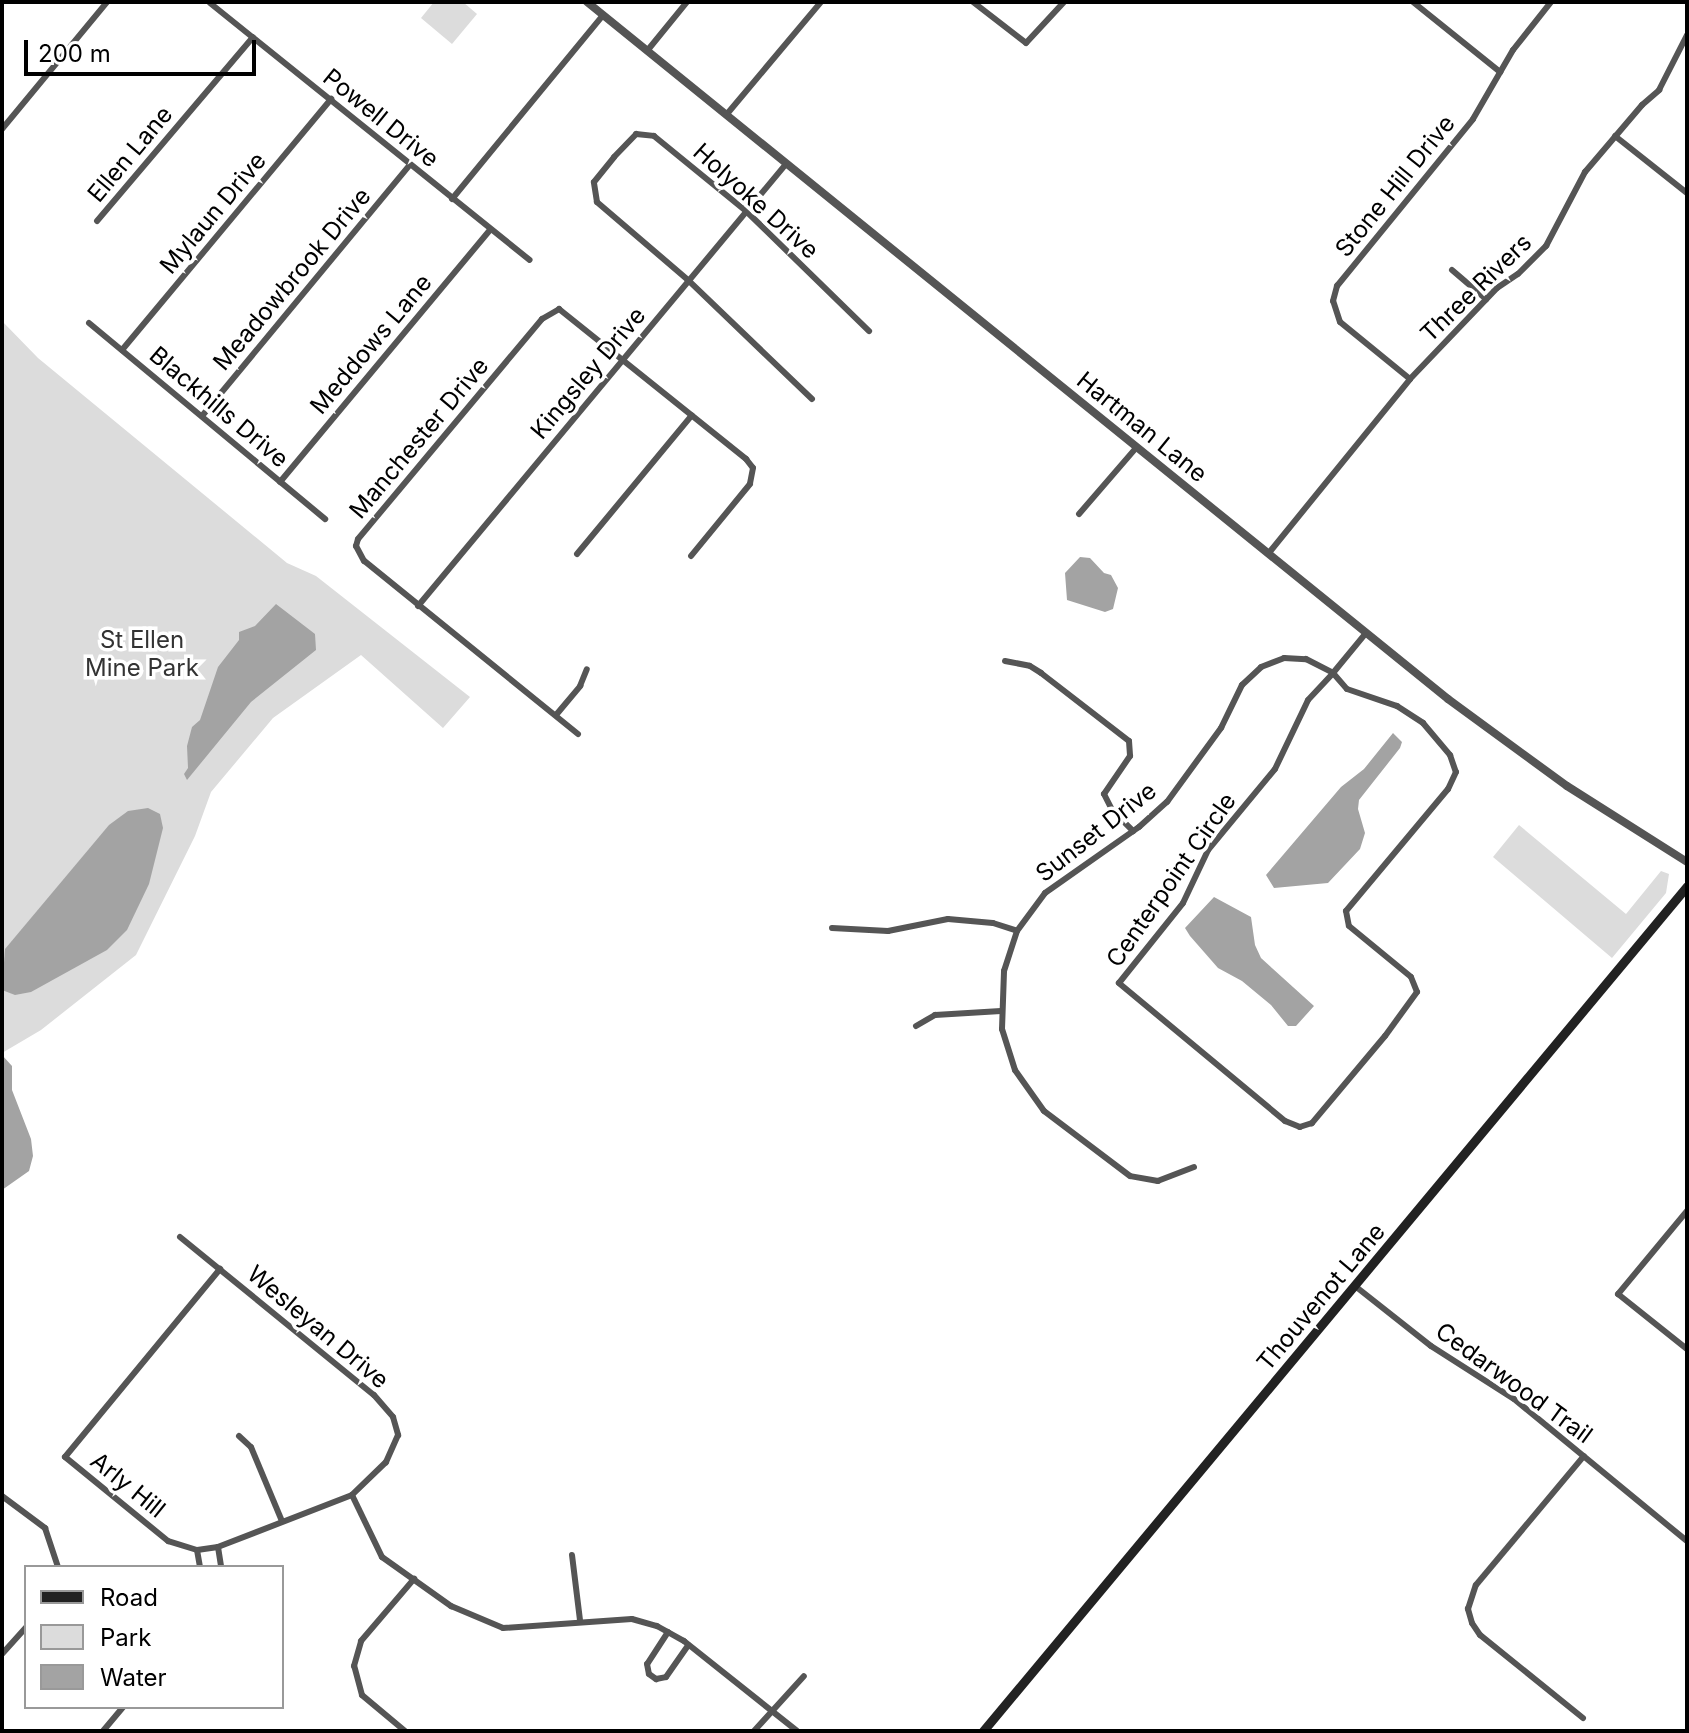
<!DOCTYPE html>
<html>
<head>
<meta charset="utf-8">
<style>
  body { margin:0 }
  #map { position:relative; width:1689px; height:1733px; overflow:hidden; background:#fff; font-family:Inter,sans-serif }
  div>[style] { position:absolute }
  .green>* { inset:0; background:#dcdcdc }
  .water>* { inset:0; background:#a3a3a3 }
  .minor>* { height:6px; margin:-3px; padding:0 3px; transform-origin:3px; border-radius:3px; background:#555 }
  .tertiary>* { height:8px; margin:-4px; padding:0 4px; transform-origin:4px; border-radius:4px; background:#555 }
  .secondary>* { height:9px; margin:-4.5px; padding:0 4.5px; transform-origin:4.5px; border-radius:4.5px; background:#222 }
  span { translate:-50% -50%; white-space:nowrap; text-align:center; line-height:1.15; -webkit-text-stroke:7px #fff; paint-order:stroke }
  .street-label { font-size:24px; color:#000 }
  .park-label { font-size:24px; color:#333 }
  .frame { position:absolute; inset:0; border:4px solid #000; pointer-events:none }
  .legend { position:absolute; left:24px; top:1565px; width:260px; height:144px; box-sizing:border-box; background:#fff; border:2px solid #999; margin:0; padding:10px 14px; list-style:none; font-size:24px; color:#000 }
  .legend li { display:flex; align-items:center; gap:16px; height:40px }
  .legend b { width:40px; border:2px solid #999 }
  .scale { position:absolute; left:24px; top:40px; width:232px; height:36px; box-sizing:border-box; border:4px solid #000; border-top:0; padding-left:10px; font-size:24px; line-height:28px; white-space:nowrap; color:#000; -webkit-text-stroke:6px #fff; paint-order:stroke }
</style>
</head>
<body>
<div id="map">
  <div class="green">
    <i style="clip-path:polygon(434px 2px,463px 2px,477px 14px,452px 44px,421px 18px)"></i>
    <i style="clip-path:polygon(2px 321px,38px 358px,287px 563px,316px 576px,470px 697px,443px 728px,361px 655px,273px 718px,211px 792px,195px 836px,136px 955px,41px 1030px,2px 1053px)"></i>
    <i style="clip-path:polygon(1519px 825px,1626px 914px,1661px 871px,1669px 874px,1666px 893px,1612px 958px,1493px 857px)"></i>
  </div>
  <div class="water">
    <i style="clip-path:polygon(1080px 557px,1090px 558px,1104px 573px,1111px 575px,1118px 588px,1113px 609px,1105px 612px,1067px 600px,1065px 573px)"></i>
    <i style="clip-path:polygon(276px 604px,315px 634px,316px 650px,251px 702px,187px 780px,184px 774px,188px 768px,187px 746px,192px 727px,200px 720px,218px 667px,239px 640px,239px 632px,255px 626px)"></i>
    <i style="clip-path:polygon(1393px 733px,1402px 742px,1400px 748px,1359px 800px,1358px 809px,1365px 833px,1360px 849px,1328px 883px,1274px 888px,1266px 875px,1341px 787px,1364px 769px)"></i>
    <i style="clip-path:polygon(148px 808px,160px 814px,163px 828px,149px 884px,127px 930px,107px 950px,31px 992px,15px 995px,2px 990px,5px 949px,109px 825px,128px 811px)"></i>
    <i style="clip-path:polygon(1214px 897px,1251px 917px,1255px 945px,1261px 958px,1314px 1006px,1296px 1026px,1288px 1026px,1271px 1005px,1242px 981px,1218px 968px,1190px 936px,1185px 928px)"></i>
    <i style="clip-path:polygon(2px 1055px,12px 1066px,12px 1090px,31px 1139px,33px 1156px,29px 1171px,2px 1190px)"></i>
  </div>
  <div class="minor">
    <i style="left:973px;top:2px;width:67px;rotate:37.7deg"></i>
    <i style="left:1026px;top:43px;width:56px;rotate:-47.2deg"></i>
    <i style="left:1413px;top:2px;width:112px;rotate:38.8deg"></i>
    <i style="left:210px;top:3px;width:410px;rotate:38.8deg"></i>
    <i style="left:647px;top:51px;width:63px;rotate:-50.8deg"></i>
    <i style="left:727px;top:114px;width:146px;rotate:-50deg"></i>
    <i style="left:2px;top:129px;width:165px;rotate:-50.4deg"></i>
    <i style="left:1615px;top:136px;width:92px;rotate:38.4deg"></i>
    <i style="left:452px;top:199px;width:238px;rotate:-50.6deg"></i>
    <i style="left:97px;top:221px;width:241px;rotate:-49.7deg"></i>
    <i style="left:1452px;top:270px;width:45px;rotate:40.5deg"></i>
    <i style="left:89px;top:323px;width:307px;rotate:39.7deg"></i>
    <i style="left:122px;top:350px;width:327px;rotate:-50.2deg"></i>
    <i style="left:1410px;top:379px;width:90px;rotate:-140.8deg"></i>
    <i style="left:1340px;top:322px;width:22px;rotate:-108deg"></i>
    <i style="left:1333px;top:301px;width:16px;rotate:-75deg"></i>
    <i style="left:1337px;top:286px;width:215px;rotate:-50.8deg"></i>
    <i style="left:1473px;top:119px;width:80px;rotate:-59.9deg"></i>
    <i style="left:1513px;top:50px;width:61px;rotate:-51.6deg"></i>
    <i style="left:812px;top:399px;width:172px;rotate:-136.2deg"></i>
    <i style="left:688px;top:280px;width:120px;rotate:-139.4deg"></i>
    <i style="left:597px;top:202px;width:20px;rotate:-99deg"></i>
    <i style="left:594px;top:182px;width:32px;rotate:-51deg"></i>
    <i style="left:614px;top:157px;width:32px;rotate:-46deg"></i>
    <i style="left:636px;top:134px;width:18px;rotate:6deg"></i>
    <i style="left:654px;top:136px;width:119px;rotate:39.2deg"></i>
    <i style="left:746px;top:211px;width:172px;rotate:44.3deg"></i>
    <i style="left:202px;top:416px;width:326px;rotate:-50.4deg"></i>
    <i style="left:280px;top:482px;width:328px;rotate:-50.2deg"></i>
    <i style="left:1079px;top:514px;width:87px;rotate:-49.2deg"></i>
    <i style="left:577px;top:554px;width:180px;rotate:-50.4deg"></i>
    <i style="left:1268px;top:554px;width:225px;rotate:-50.9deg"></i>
    <i style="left:1410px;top:379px;width:126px;rotate:-46.3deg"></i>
    <i style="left:1497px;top:288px;width:25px;rotate:-34deg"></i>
    <i style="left:1518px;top:274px;width:40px;rotate:-45deg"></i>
    <i style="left:1546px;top:246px;width:84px;rotate:-62.2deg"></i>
    <i style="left:1585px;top:172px;width:88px;rotate:-49.6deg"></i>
    <i style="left:1642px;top:105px;width:23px;rotate:-41deg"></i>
    <i style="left:1659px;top:90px;width:62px;rotate:-63deg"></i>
    <i style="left:418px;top:606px;width:575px;rotate:-50.22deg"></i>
    <i style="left:1005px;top:661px;width:25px;rotate:11deg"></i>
    <i style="left:1030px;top:666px;width:13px;rotate:32deg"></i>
    <i style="left:1041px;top:673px;width:111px;rotate:37.7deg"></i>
    <i style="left:1129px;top:741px;width:15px;rotate:86deg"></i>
    <i style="left:1130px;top:756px;width:46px;rotate:124.4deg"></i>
    <i style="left:1104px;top:794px;width:18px;rotate:63deg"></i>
    <i style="left:1112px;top:810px;width:30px;rotate:45deg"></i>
    <i style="left:556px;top:715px;width:38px;rotate:-50deg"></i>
    <i style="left:580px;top:686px;width:18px;rotate:-68deg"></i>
    <i style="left:578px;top:734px;width:275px;rotate:-141deg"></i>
    <i style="left:364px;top:561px;width:17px;rotate:-118deg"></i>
    <i style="left:356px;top:546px;width:7px;rotate:-74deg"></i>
    <i style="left:358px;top:539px;width:287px;rotate:-50.1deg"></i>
    <i style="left:542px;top:319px;width:20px;rotate:-30deg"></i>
    <i style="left:559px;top:309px;width:240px;rotate:38.7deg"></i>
    <i style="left:746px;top:459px;width:11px;rotate:52deg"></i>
    <i style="left:753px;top:468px;width:16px;rotate:101deg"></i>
    <i style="left:750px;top:484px;width:93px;rotate:129.3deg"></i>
    <i style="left:832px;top:928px;width:56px;rotate:3.1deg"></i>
    <i style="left:888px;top:931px;width:61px;rotate:-11.3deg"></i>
    <i style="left:948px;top:919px;width:45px;rotate:5.1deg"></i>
    <i style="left:993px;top:923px;width:25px;rotate:18deg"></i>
    <i style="left:916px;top:1026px;width:22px;rotate:-30deg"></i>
    <i style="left:935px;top:1015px;width:66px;rotate:-3.5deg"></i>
    <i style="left:1194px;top:1167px;width:39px;rotate:159deg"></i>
    <i style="left:1158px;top:1181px;width:28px;rotate:-170deg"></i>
    <i style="left:1130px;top:1176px;width:108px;rotate:-142.9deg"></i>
    <i style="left:1044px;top:1111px;width:50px;rotate:-125.3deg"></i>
    <i style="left:1015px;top:1070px;width:43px;rotate:-107.6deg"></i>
    <i style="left:1002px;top:1029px;width:58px;rotate:-88deg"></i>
    <i style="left:1004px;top:971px;width:42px;rotate:-72deg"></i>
    <i style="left:1017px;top:931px;width:47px;rotate:-53.6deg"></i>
    <i style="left:1045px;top:893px;width:115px;rotate:-35.1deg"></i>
    <i style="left:1139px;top:827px;width:38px;rotate:-42deg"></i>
    <i style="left:1167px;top:802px;width:92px;rotate:-53.9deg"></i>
    <i style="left:1221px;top:728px;width:48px;rotate:-64deg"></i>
    <i style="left:1242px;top:685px;width:26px;rotate:-43deg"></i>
    <i style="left:1261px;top:667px;width:25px;rotate:-21deg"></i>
    <i style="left:1284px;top:658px;width:22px;rotate:3deg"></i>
    <i style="left:1306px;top:659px;width:30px;rotate:27deg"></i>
    <i style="left:1333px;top:673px;width:21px;rotate:49deg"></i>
    <i style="left:1347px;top:689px;width:53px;rotate:18.8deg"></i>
    <i style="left:1397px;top:706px;width:31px;rotate:33deg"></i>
    <i style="left:1423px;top:723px;width:42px;rotate:49.8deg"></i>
    <i style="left:1450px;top:755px;width:18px;rotate:71deg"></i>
    <i style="left:1456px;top:772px;width:19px;rotate:115deg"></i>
    <i style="left:1448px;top:789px;width:159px;rotate:129.9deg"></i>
    <i style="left:1346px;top:911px;width:15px;rotate:79deg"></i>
    <i style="left:1349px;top:926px;width:80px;rotate:39.4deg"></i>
    <i style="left:1411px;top:977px;width:16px;rotate:68deg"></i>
    <i style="left:1417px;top:992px;width:54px;rotate:126deg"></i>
    <i style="left:1385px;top:1036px;width:114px;rotate:130deg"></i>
    <i style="left:1312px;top:1123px;width:13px;rotate:162deg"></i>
    <i style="left:1300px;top:1127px;width:16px;rotate:-158deg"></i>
    <i style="left:1285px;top:1121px;width:216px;rotate:-140.3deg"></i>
    <i style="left:1119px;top:983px;width:102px;rotate:-51.3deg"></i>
    <i style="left:1183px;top:903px;width:59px;rotate:-64.7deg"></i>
    <i style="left:1208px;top:850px;width:105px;rotate:-50.4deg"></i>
    <i style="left:1275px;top:769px;width:76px;rotate:-64.4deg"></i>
    <i style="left:1308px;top:700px;width:37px;rotate:-47deg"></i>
    <i style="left:1333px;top:673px;width:52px;rotate:-50.5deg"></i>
    <i style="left:1687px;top:1211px;width:108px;rotate:129.7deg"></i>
    <i style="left:1618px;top:1294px;width:88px;rotate:38.6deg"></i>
    <i style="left:180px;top:1237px;width:250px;rotate:39.2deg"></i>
    <i style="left:374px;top:1395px;width:29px;rotate:49deg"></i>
    <i style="left:393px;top:1417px;width:19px;rotate:74deg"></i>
    <i style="left:398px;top:1435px;width:30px;rotate:114deg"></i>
    <i style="left:386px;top:1462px;width:47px;rotate:135.9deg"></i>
    <i style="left:352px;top:1495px;width:144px;rotate:158.8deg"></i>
    <i style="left:218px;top:1547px;width:21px;rotate:172deg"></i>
    <i style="left:197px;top:1550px;width:30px;rotate:-163deg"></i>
    <i style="left:168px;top:1541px;width:133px;rotate:-140.8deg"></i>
    <i style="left:65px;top:1457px;width:244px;rotate:-50.5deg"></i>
    <i style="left:1355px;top:1286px;width:97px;rotate:38.3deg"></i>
    <i style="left:1431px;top:1346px;width:98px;rotate:32.6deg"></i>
    <i style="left:1514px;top:1399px;width:224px;rotate:39.4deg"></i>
    <i style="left:239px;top:1436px;width:16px;rotate:43deg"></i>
    <i style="left:251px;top:1447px;width:80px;rotate:67.3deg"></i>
    <i style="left:352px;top:1495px;width:69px;rotate:64.2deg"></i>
    <i style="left:382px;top:1557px;width:85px;rotate:35.4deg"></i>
    <i style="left:451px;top:1606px;width:56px;rotate:22.9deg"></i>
    <i style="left:503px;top:1628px;width:129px;rotate:-4deg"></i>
    <i style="left:632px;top:1619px;width:26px;rotate:16deg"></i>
    <i style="left:657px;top:1626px;width:31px;rotate:29deg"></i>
    <i style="left:684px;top:1641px;width:144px;rotate:38.5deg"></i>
    <i style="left:2px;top:1496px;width:54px;rotate:36.7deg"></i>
    <i style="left:45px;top:1528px;width:41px;rotate:71.6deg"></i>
    <i style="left:218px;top:1547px;width:20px;rotate:81deg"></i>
    <i style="left:197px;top:1550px;width:17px;rotate:80deg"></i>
    <i style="left:572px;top:1555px;width:65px;rotate:83deg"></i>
    <i style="left:668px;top:1632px;width:38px;rotate:123deg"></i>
    <i style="left:647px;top:1664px;width:10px;rotate:79deg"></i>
    <i style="left:649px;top:1674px;width:9px;rotate:36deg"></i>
    <i style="left:656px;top:1679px;width:10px;rotate:-11deg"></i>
    <i style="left:666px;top:1677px;width:39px;rotate:-55deg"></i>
    <i style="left:2px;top:1654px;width:36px;rotate:-48deg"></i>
    <i style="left:1583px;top:1718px;width:132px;rotate:-141.1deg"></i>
    <i style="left:1480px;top:1635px;width:14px;rotate:-124deg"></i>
    <i style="left:1472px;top:1623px;width:15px;rotate:-106deg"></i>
    <i style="left:1468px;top:1609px;width:25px;rotate:-72deg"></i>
    <i style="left:1476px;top:1585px;width:168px;rotate:-50.1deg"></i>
    <i style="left:103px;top:1731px;width:31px;rotate:-50deg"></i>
    <i style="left:405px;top:1731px;width:56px;rotate:-140.1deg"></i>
    <i style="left:362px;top:1695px;width:30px;rotate:-105deg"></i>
    <i style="left:354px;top:1666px;width:26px;rotate:-74deg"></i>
    <i style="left:361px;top:1641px;width:82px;rotate:-49.5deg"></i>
    <i style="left:754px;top:1731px;width:74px;rotate:-47.7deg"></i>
  </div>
  <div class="tertiary">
    <i style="left:587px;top:2px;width:1108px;rotate:38.99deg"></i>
    <i style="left:1448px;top:699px;width:147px;rotate:36.2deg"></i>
    <i style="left:1567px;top:786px;width:142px;rotate:32.3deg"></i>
  </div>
  <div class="secondary">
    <i style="left:983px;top:1731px;width:1100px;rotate:-50.2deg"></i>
  </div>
  <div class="street-label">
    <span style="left:381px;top:118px;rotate:39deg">Powell Drive</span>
    <span style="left:130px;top:154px;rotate:-50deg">Ellen Lane</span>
    <span style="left:1395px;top:186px;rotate:-51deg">Stone Hill Drive</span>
    <span style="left:756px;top:201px;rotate:42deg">Holyoke Drive</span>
    <span style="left:213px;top:213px;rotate:-50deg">Mylaun Drive</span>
    <span style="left:292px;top:279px;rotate:-50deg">Meadowbrook Drive</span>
    <span style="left:1476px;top:288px;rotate:-44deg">Three Rivers</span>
    <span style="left:371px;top:344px;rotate:-50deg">Meddows Lane</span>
    <span style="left:588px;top:373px;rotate:-50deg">Kingsley Drive</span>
    <span style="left:219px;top:407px;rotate:40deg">Blackhills Drive</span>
    <span style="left:1142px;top:427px;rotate:39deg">Hartman Lane</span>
    <span style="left:419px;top:438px;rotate:-50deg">Manchester Drive</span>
    <span style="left:1096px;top:832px;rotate:-38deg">Sunset Drive</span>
    <span style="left:1171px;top:880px;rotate:-55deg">Centerpoint Circle</span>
    <span style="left:1321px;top:1297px;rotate:-50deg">Thouvenot Lane</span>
    <span style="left:318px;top:1327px;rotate:40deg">Wesleyan Drive</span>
    <span style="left:1514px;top:1383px;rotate:36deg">Cedarwood Trail</span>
    <span style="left:128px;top:1485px;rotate:39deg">Arly Hill</span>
  </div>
  <div class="park-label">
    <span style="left:142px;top:654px">St Ellen<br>Mine Park</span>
  </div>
  <div class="frame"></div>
  <ul class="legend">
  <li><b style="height:10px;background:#222"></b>Road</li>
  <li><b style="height:22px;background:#dcdcdc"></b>Park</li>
  <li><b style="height:22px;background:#a3a3a3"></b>Water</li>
  </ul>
  <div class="scale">200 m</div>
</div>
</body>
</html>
